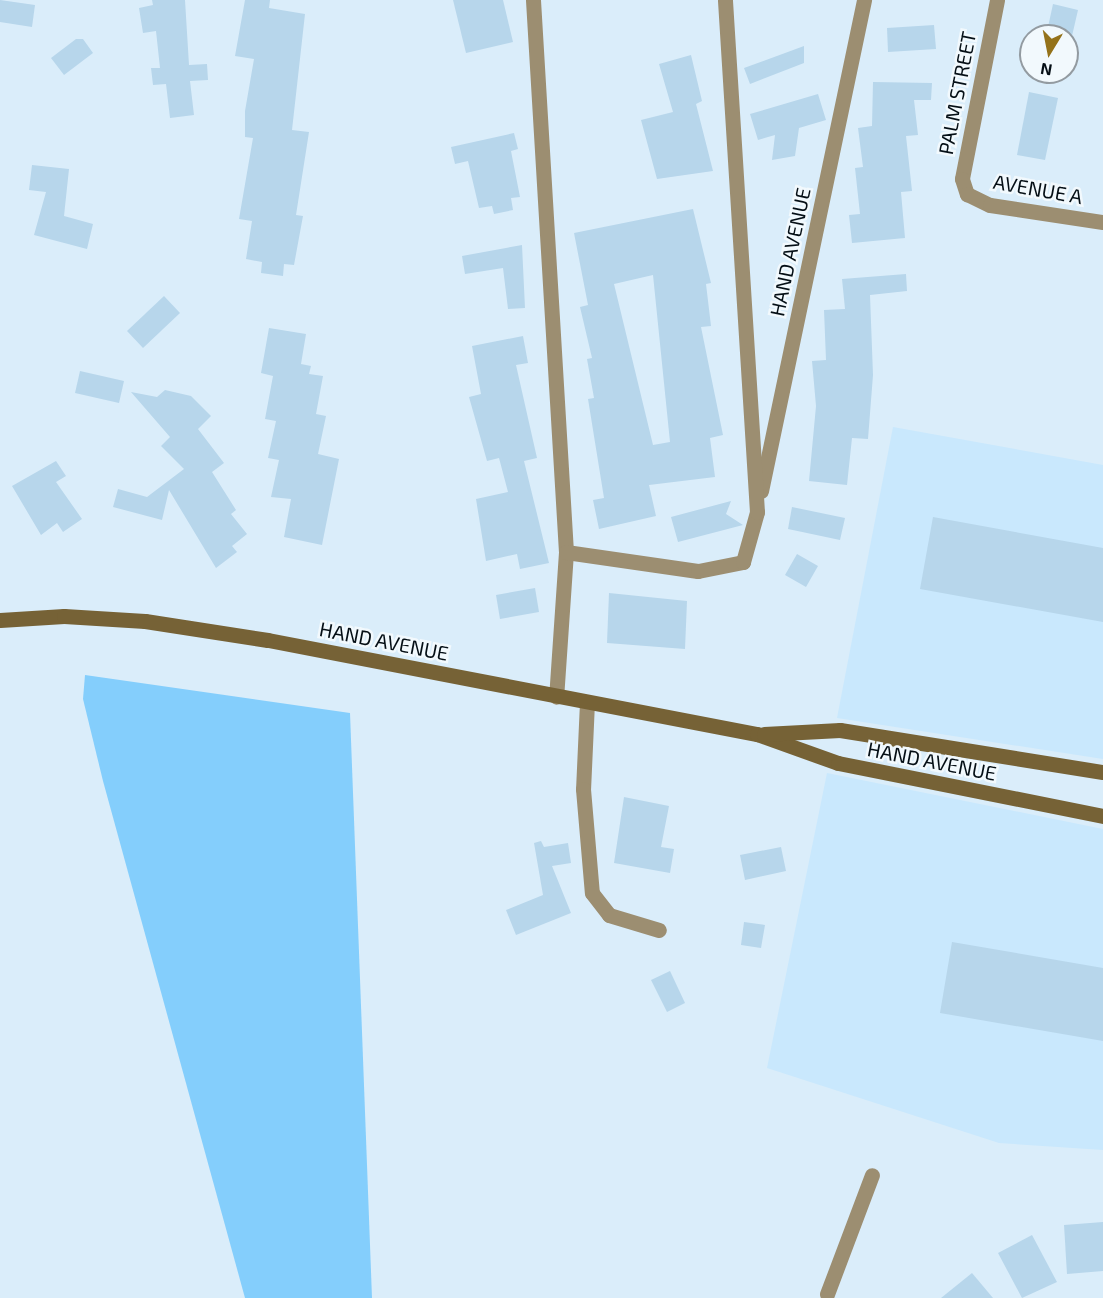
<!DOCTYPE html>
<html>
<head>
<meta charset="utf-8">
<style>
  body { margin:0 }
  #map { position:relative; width:1103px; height:1298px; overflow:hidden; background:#daedfa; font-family:"Exo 2",sans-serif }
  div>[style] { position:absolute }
  .built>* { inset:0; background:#c9e8fd }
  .water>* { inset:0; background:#84cefc }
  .building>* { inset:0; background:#b7d6eb }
  .street>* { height:15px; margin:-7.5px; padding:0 7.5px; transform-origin:7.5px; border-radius:7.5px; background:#9c8e71 }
  .secondary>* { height:15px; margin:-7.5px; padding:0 7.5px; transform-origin:7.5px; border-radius:7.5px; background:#766236 }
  span { translate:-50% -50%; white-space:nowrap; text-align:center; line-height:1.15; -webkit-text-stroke:5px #f2f9fd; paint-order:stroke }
  .street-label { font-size:20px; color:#050f16 }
  .north { position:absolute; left:1019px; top:24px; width:60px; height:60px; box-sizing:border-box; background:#f2f9fd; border:2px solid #939ba1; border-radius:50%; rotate:190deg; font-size:16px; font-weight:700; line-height:24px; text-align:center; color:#050f16 }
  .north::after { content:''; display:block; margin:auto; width:21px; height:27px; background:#94721a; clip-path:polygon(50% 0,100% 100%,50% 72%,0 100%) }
</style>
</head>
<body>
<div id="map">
  <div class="built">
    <i style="clip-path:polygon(893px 427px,1103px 465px,1103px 759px,837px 718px)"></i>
    <i style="clip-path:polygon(827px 773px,1103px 829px,1103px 1150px,999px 1143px,767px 1068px)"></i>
  </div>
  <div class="water">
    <i style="clip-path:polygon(85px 675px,350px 713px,372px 1298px,245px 1298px,103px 781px,83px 699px)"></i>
  </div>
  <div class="building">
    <i style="clip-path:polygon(0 0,35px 5px,32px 27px,0 22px)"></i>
    <i style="clip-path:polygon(152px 0,185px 0,189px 65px,207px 64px,208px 80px,190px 81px,194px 115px,170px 118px,166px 84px,153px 85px,151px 68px,160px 68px,156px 31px,143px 33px,139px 8px,153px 5px)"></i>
    <i style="clip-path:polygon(245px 0,270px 0,269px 8px,305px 14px,292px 130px,309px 132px,296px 215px,303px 216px,294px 265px,284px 264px,283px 276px,261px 273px,262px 262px,246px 259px,252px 221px,239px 219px,253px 138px,245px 137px,245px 111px,254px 59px,235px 56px)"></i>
    <i style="clip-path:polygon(453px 0,503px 0,513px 42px,466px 53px)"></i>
    <i style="clip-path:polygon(1053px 4px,1078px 10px,1072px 36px,1046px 36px)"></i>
    <i style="clip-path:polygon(934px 25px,936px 49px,888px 52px,887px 28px)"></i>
    <i style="clip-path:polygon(76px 39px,83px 39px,93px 53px,64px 75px,51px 58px)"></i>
    <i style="clip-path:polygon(804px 46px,804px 63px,750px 84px,744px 68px)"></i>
    <i style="clip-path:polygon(691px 55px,702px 101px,696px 104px,713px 171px,657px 179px,641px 120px,673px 112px,659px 64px)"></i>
    <i style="clip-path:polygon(873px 82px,932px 83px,931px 100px,914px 100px,918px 135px,906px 136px,912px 191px,901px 192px,905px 238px,852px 243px,849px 215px,860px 214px,855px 168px,863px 167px,858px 128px,872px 126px)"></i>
    <i style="clip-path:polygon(1029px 92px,1058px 98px,1045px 160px,1017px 155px)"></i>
    <i style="clip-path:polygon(818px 94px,826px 120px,799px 128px,795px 156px,772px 160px,775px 135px,758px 140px,750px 114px)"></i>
    <i style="clip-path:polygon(514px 133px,518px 149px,511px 151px,520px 197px,511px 198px,513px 210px,494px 214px,492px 206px,479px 208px,468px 161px,455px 164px,451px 147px)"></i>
    <i style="clip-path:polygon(32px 165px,69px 169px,64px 216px,93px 224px,87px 249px,34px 235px,46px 192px,29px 190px)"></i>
    <i style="clip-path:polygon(evenodd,693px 209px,711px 283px,706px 284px,711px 326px,701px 327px,723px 435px,710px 438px,715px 477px,649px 485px,656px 516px,599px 529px,593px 500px,604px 498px,588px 399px,594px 398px,587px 359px,592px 358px,580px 307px,588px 305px,574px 233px,693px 209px,653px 275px,670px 442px,653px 445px,614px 284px,653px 275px)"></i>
    <i style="clip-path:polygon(522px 245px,525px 308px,508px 309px,503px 268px,465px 274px,462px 256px)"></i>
    <i style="clip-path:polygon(906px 274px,907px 291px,870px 295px,873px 375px,868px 439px,852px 438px,847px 485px,809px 481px,816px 406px,812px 361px,826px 360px,824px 310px,845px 309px,842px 279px)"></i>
    <i style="clip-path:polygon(164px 296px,180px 313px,143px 348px,127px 331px)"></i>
    <i style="clip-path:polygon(269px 328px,306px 334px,301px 364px,311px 366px,309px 374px,323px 376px,316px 414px,326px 416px,318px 454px,339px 459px,322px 545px,284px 537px,291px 499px,271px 497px,279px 460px,268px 458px,276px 421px,265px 419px,273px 376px,261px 373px)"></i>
    <i style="clip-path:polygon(523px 336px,528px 363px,516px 365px,537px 458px,524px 461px,549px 563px,520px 569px,517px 554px,486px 561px,476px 499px,508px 492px,499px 458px,487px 461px,469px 397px,481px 394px,472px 346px)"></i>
    <i style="clip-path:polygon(80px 371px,124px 381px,119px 403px,75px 393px)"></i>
    <i style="clip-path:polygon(165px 390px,191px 396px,211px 416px,198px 429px,224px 463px,212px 472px,236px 510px,231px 514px,247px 534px,232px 546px,237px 552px,216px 568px,169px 490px,162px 520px,113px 507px,118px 489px,147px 497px,184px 469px,161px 446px,170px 437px,131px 392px,157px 397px)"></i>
    <i style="clip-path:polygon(56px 461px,66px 476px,56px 482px,82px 519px,63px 532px,57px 523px,41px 535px,12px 486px)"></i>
    <i style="clip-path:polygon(731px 501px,726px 514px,743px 525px,678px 542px,671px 517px)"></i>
    <i style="clip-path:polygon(792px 507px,845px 518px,840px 540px,788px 529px)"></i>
    <i style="clip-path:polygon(933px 517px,1103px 548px,1103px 622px,920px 589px)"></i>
    <i style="clip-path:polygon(797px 554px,818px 566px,806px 587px,785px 575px)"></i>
    <i style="clip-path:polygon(535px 588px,539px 612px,500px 619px,496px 595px)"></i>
    <i style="clip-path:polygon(609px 593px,687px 601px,685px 649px,607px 643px)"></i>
    <i style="clip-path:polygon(624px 797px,669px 806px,661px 847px,674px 849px,670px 873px,614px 863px)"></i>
    <i style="clip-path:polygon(541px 841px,544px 847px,568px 843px,571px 863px,552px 866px,571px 913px,516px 935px,506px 910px,543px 895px,534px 843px)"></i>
    <i style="clip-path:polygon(781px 847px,786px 871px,745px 880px,740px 855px)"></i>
    <i style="clip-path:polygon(744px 922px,765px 925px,761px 948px,741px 945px)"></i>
    <i style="clip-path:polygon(952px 942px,1103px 968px,1103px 1041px,940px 1013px)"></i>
    <i style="clip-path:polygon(670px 971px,685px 1003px,667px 1012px,651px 980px)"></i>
    <i style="clip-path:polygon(1103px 1222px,1103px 1271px,1067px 1274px,1064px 1225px)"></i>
    <i style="clip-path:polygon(1032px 1235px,1057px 1282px,1022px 1298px,998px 1253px)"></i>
    <i style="clip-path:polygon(972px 1273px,993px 1298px,941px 1298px)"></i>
  </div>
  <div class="street">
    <i style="left:533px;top:0;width:553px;rotate:86.58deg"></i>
    <i style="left:566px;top:552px;width:145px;rotate:93.9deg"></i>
    <i style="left:997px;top:0;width:182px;rotate:101.1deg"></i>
    <i style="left:962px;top:179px;width:16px;rotate:72deg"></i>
    <i style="left:967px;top:194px;width:25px;rotate:26deg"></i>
    <i style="left:990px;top:205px;width:114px;rotate:8.6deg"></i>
    <i style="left:761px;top:491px;width:502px;rotate:-78.15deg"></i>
    <i style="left:566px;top:552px;width:133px;rotate:8.2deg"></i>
    <i style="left:698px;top:571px;width:46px;rotate:-11.3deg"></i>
    <i style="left:743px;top:562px;width:52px;rotate:-74.4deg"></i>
    <i style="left:757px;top:512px;width:513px;rotate:-93.58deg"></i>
    <i style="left:587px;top:702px;width:87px;rotate:92.6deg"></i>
    <i style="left:583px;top:789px;width:104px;rotate:85.1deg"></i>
    <i style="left:592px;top:893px;width:28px;rotate:52deg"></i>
    <i style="left:609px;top:915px;width:52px;rotate:16.7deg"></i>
    <i style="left:827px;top:1294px;width:127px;rotate:-69.3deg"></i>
  </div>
  <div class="secondary">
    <i style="left:0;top:620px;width:64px;rotate:-3.6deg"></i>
    <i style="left:64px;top:616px;width:81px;rotate:3.5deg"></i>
    <i style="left:145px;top:621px;width:124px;rotate:8.8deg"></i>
    <i style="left:268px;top:640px;width:498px;rotate:10.9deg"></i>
    <i style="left:757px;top:734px;width:86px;rotate:19.7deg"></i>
    <i style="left:838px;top:763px;width:270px;rotate:11.3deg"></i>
    <i style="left:764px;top:734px;width:76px;rotate:-3deg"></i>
    <i style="left:840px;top:730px;width:266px;rotate:9.1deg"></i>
  </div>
  <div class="street-label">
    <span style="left:957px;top:93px;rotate:-79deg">PALM STREET</span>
    <span style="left:1038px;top:189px;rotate:10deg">AVENUE A</span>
    <span style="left:790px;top:252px;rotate:-78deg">HAND AVENUE</span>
    <span style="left:384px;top:641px;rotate:11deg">HAND AVENUE</span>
    <span style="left:932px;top:761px;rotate:11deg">HAND AVENUE</span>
  </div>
  <div class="north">N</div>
</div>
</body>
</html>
